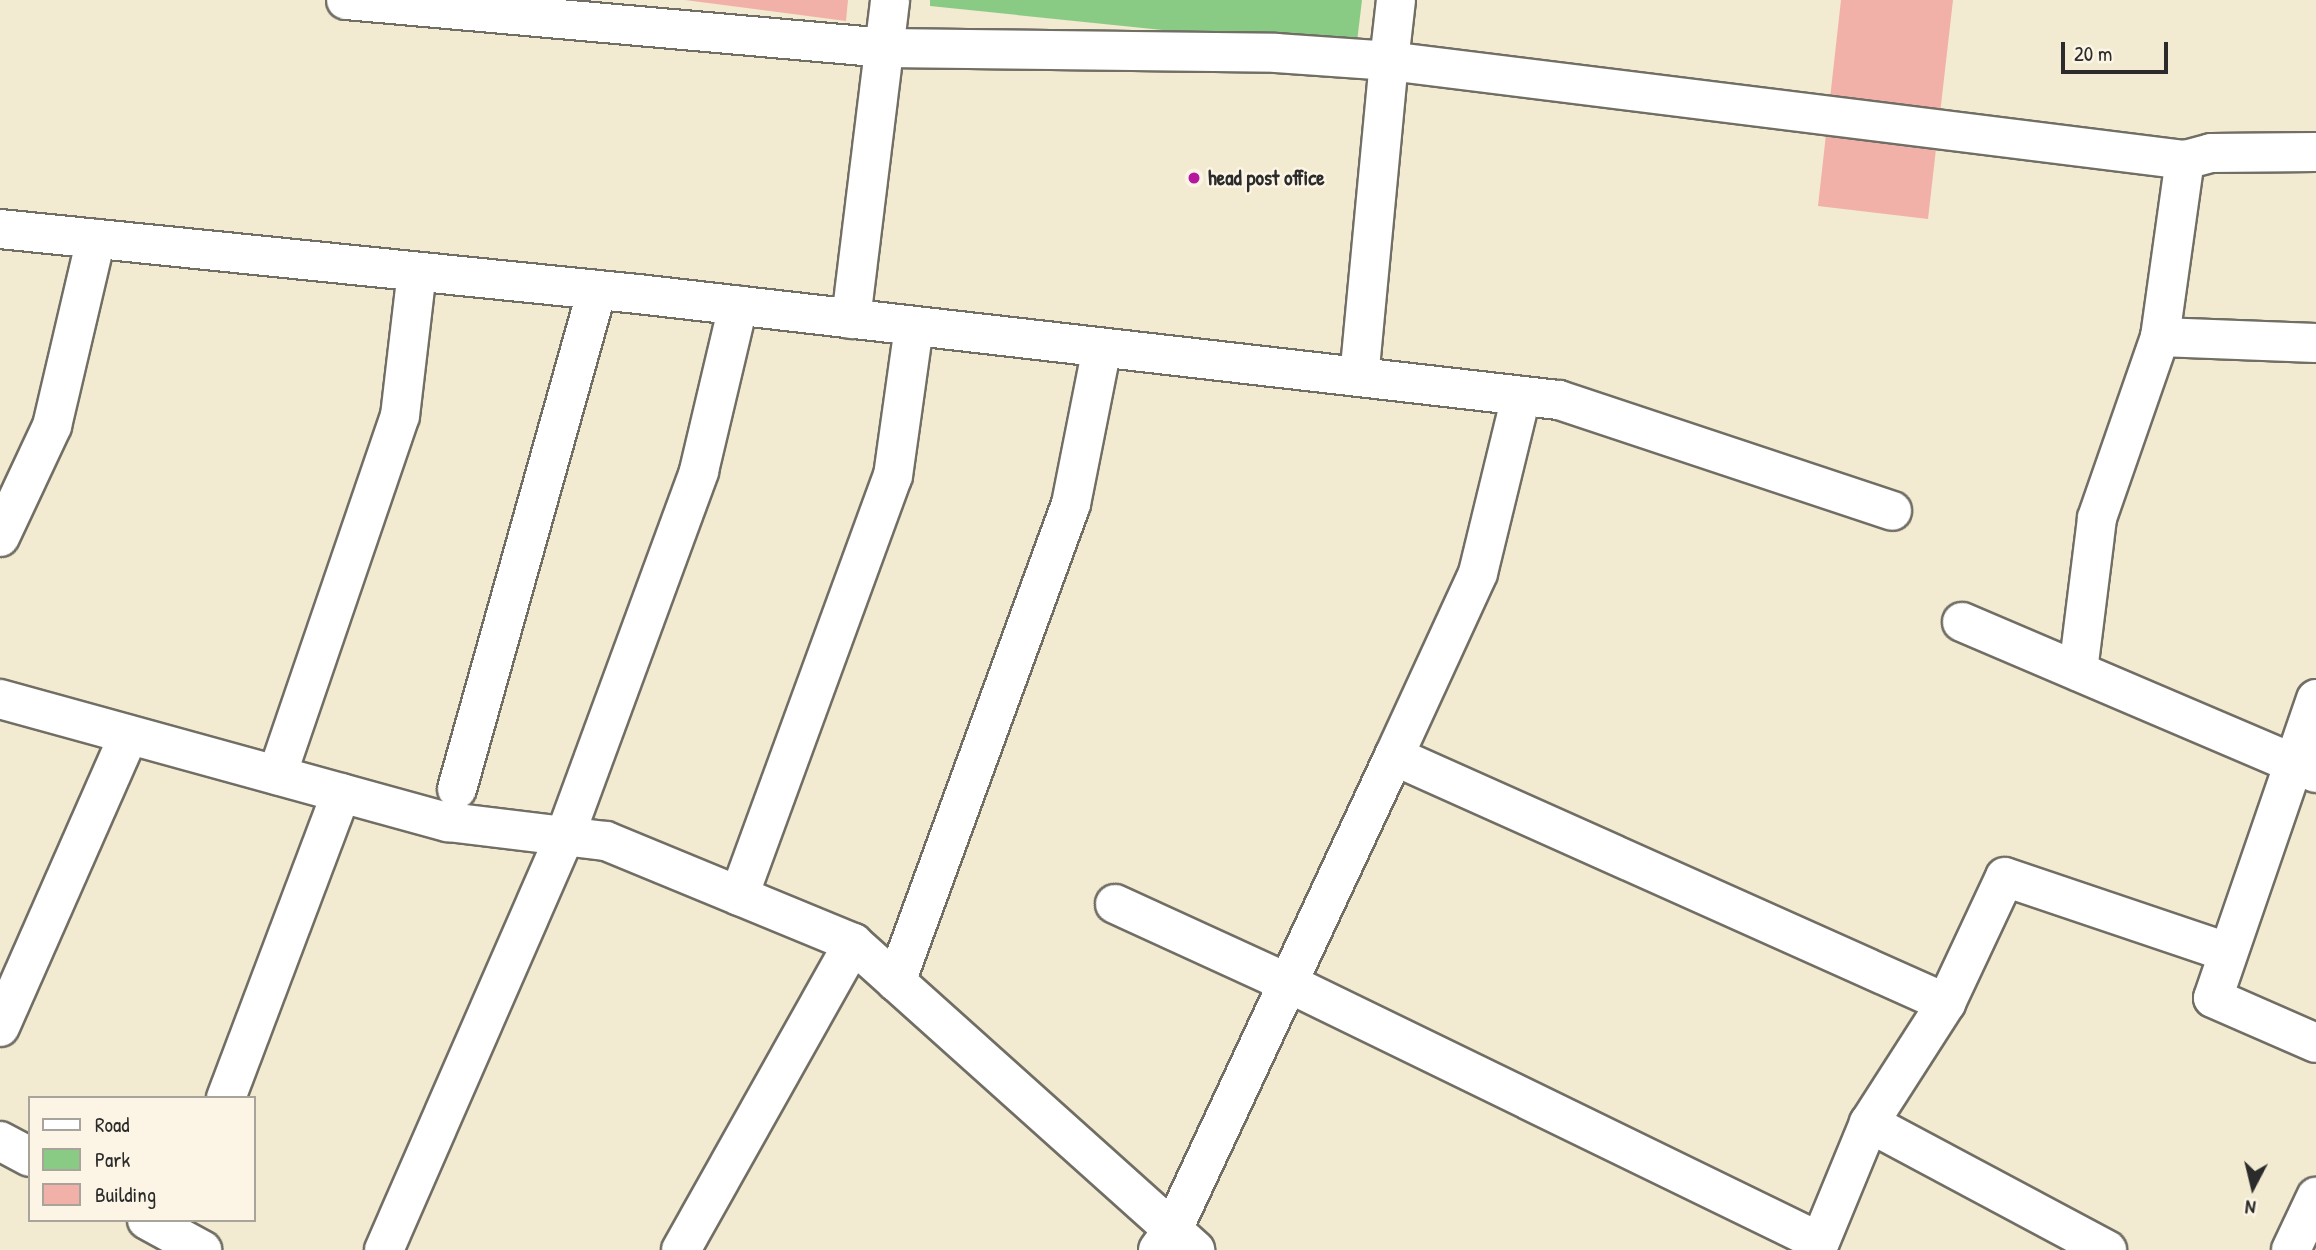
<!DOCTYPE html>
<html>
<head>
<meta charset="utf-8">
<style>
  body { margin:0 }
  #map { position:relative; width:2316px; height:1250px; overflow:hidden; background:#f2ebd1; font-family:"Patrick Hand",sans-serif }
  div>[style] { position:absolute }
  .green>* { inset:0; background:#89cb84 }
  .building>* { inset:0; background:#f1b1a9 }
  .roads { filter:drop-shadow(2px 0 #716e65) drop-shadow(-2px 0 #716e65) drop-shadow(0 2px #716e65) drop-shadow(0 -2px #716e65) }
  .minor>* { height:38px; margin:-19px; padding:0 19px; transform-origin:19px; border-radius:19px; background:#fff }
  .dots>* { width:19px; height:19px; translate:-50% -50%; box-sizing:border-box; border:4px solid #fcf5e5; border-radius:50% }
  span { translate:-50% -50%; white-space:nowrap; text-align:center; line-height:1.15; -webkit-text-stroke:5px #fcf5e5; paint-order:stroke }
  .poi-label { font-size:21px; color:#2b2b2b; font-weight:700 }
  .left { translate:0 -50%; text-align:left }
  .legend { position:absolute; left:28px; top:1096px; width:228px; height:126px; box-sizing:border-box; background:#fcf5e5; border:2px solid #a8a49b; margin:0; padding:9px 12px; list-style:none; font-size:21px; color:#2b2b2b }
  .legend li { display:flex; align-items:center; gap:14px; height:35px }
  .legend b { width:35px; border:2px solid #a8a49b }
  .north { position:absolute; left:2218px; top:1152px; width:70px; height:70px; -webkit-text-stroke:5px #fcf5e5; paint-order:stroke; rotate:187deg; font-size:19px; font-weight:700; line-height:28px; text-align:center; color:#2b2b2b }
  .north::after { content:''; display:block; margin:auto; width:24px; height:32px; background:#2b2b2b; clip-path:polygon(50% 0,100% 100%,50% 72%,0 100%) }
  .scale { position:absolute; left:2061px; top:42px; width:107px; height:32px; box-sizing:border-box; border:4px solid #2b2b2b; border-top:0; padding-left:9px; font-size:21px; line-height:24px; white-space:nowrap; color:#2b2b2b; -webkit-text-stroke:5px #fcf5e5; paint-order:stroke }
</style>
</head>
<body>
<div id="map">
  <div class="green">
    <i style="clip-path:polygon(930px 0,1362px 0,1356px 50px,930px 6px)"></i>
  </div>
  <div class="building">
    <i style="clip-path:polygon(685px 0,848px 0,846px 21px)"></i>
    <i style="clip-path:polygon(1841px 0,1953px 0,1928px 219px,1818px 206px)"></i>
  </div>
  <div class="roads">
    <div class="minor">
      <i style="left:346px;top:0;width:542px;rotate:5.08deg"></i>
      <i style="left:886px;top:48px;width:390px;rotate:0.7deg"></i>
      <i style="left:1276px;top:53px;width:113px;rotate:4deg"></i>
      <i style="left:1389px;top:61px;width:317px;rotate:95.4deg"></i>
      <i style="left:1396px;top:0;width:61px;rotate:96.5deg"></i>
      <i style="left:1389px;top:61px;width:802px;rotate:7.09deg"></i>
      <i style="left:2185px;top:160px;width:27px;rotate:-15deg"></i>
      <i style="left:2211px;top:153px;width:105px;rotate:-0.5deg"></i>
      <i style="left:0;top:229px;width:641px;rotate:5.82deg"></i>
      <i style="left:638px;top:294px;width:927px;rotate:6.57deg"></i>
      <i style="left:1559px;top:400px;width:351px;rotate:18.4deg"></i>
      <i style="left:851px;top:319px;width:321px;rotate:-83deg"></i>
      <i style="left:2160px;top:337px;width:156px;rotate:2.2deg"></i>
      <i style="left:0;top:537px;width:123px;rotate:-64.9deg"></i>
      <i style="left:52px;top:426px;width:192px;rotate:-76.8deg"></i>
      <i style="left:1962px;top:622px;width:385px;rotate:23.1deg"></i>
      <i style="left:2078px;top:671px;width:154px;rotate:-82.9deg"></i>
      <i style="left:2097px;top:518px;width:192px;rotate:-70.8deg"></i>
      <i style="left:2160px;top:337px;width:179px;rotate:-82deg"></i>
      <i style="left:0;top:699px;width:465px;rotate:15.4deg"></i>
      <i style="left:448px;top:822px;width:159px;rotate:6.9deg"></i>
      <i style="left:606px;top:841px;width:267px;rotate:22.4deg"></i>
      <i style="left:853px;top:943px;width:460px;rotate:41.9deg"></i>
      <i style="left:2316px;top:699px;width:316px;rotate:109deg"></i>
      <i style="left:2213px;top:998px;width:112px;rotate:23.6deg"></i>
      <i style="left:1394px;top:756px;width:201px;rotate:-65.3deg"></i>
      <i style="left:1478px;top:573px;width:182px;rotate:-76.3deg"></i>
      <i style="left:277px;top:775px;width:379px;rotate:-71.1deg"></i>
      <i style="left:400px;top:416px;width:145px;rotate:-83.3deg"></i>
      <i style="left:457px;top:789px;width:518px;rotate:-74.33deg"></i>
      <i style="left:739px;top:896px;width:447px;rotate:-69.9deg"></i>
      <i style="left:893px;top:476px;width:151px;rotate:-82deg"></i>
      <i style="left:1115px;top:904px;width:192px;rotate:24.6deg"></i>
      <i style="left:1290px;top:984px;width:589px;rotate:25.96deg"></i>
      <i style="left:1820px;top:1242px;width:129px;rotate:-67.6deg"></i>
      <i style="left:1869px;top:1123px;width:270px;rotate:28.1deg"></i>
      <i style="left:896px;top:982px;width:509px;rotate:-69.89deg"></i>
      <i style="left:1071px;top:504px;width:159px;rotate:-78.8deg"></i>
      <i style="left:0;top:1027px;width:319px;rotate:-66.2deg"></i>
      <i style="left:226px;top:1098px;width:326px;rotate:-69.3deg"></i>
      <i style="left:1869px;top:1123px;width:143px;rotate:-57.3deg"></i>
      <i style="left:0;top:1141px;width:34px;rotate:28deg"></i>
      <i style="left:147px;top:1220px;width:63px;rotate:28.6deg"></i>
      <i style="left:384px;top:1250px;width:452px;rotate:-66.4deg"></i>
      <i style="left:565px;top:836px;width:389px;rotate:-69.8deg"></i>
      <i style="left:699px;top:471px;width:170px;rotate:-76.7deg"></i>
      <i style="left:681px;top:1250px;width:352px;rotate:-60.7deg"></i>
      <i style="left:1158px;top:1250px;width:26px;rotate:-54deg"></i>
      <i style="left:1173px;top:1229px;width:522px;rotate:-64.96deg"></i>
      <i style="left:1394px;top:756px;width:605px;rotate:24.11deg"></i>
      <i style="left:1946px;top:1003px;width:139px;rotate:-64.9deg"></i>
      <i style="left:2005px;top:877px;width:234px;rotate:18.7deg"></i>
      <i style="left:2291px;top:1250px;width:59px;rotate:-64.7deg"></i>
    </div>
  </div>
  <div class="dots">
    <i style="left:1194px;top:178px;background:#b5179e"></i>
  </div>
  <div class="poi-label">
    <span class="left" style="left:1208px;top:178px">head post office</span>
  </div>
  <ul class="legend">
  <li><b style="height:9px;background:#fff"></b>Road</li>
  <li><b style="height:19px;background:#89cb84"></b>Park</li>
  <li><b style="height:19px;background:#f1b1a9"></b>Building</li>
  </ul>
  <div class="north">N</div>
  <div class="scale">20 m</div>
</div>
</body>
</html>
